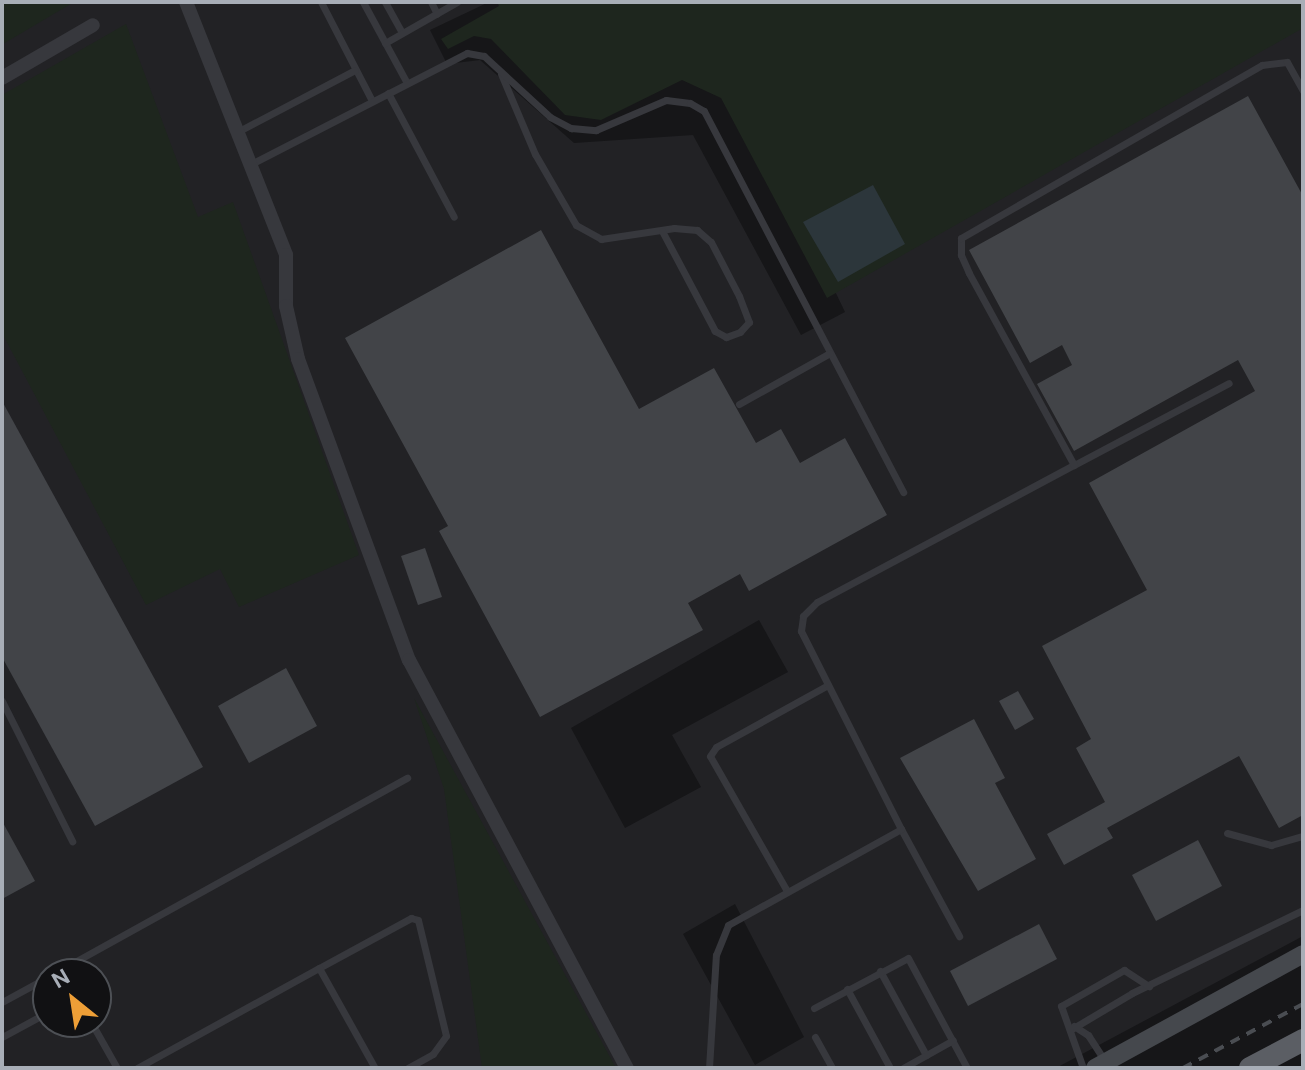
<!DOCTYPE html>
<html>
<head>
<meta charset="utf-8">
<style>
  body { margin:0 }
  #map { position:relative; width:1305px; height:1070px; overflow:hidden; background:#161618; font-family:"DM Sans",sans-serif }
  div>[style] { position:absolute }
  .built>* { inset:0; background:#222225 }
  .green>* { inset:0; background:#1e261e }
  .water>* { inset:0; background:#2c363b }
  .building>* { inset:0; background:#424448 }
  .service>* { height:7px; margin:-3.5px; padding:0 3.5px; transform-origin:3.5px; border-radius:3.5px; background:#37383d }
  .minor>* { height:14px; margin:-7px; padding:0 7px; transform-origin:7px; border-radius:7px; background:#37383d }
  .secondary>* { height:18px; margin:-9px; padding:0 9px; transform-origin:9px; border-radius:9px; background:#45484d }
  .trunk>* { height:22px; margin:-11px; padding:0 11px; transform-origin:11px; border-radius:11px; background:#5b5e64 }
  .rail>* { height:4px; margin-top:-2px; transform-origin:0; background:repeating-linear-gradient(90deg,#4a4d52 0 10px,transparent 0 18px) }
  span { translate:-50% -50%; white-space:nowrap; text-align:center; line-height:1.15; -webkit-text-stroke:6px #111113; paint-order:stroke }
  .frame { position:absolute; inset:0; border:4px solid #a8aeb7; pointer-events:none }
  .north { position:absolute; left:32px; top:958px; width:80px; height:80px; box-sizing:border-box; background:#111113; border:2px solid #4d5055; border-radius:50%; rotate:330deg; font-size:22px; font-weight:700; line-height:32px; text-align:center; color:#a8aeb7 }
  .north::after { content:''; display:block; margin:auto; width:28px; height:36px; background:#ee9f37; clip-path:polygon(50% 0,100% 100%,50% 72%,0 100%) }
</style>
</head>
<body>
<div id="map">
  <div class="built">
    <i style="clip-path:polygon(evenodd,2px 2px,489px 2px,430px 30px,447px 64px,480px 60px,574px 143px,693px 135px,801px 335px,845px 312px,832px 285px,1303px 17px,1303px 936px,1056px 1068px,2px 1068px,2px 2px,759px 620px,788px 672px,672px 735px,701px 787px,625px 828px,571px 728px,759px 620px,2px 2px,735px 904px,804px 1037px,755px 1065px,683px 934px,735px 904px,2px 2px,48px 974px,96px 974px,96px 1022px,48px 1022px,48px 974px)"></i>
  </div>
  <div class="green">
    <i style="clip-path:polygon(2px 2px,74px 2px,3px 44px)"></i>
    <i style="clip-path:polygon(497px 2px,1303px 2px,1303px 28px,827px 298px,721px 98px,682px 80px,601px 120px,565px 115px,491px 39px,474px 36px,448px 49px,441px 39px,499px 6px)"></i>
    <i style="clip-path:polygon(126px 24px,198px 217px,233px 202px,359px 555px,239px 607px,220px 569px,146px 605px,2px 333px,2px 95px)"></i>
    <i style="clip-path:polygon(414px 698px,616px 1068px,482px 1068px,444px 789px)"></i>
  </div>
  <div class="water">
    <i style="clip-path:polygon(873px 185px,905px 244px,838px 282px,803px 222px)"></i>
  </div>
  <div class="building">
    <i style="clip-path:polygon(1248px 96px,1303px 196px,1303px 815px,1279px 828px,1239px 756px,1107px 828px,1113px 838px,1064px 865px,1047px 834px,1105px 802px,1076px 748px,1091px 739px,1042px 646px,1147px 590px,1089px 483px,1255px 391px,1238px 360px,1074px 451px,1037px 384px,1072px 365px,1062px 345px,1030px 363px,969px 250px)"></i>
    <i style="clip-path:polygon(541px 230px,639px 409px,714px 368px,756px 443px,781px 429px,800px 463px,845px 438px,887px 515px,749px 591px,740px 574px,688px 603px,703px 630px,540px 717px,439px 531px,448px 526px,345px 338px)"></i>
    <i style="clip-path:polygon(2px 401px,203px 767px,95px 826px,2px 657px)"></i>
    <i style="clip-path:polygon(425px 548px,442px 597px,418px 605px,401px 556px)"></i>
    <i style="clip-path:polygon(286px 668px,317px 726px,249px 763px,218px 706px)"></i>
    <i style="clip-path:polygon(1018px 691px,1034px 719px,1015px 730px,999px 701px)"></i>
    <i style="clip-path:polygon(974px 719px,1005px 778px,995px 783px,1036px 859px,978px 891px,900px 758px)"></i>
    <i style="clip-path:polygon(2px 821px,35px 881px,2px 899px)"></i>
    <i style="clip-path:polygon(1198px 840px,1222px 886px,1156px 921px,1132px 875px)"></i>
    <i style="clip-path:polygon(1039px 924px,1057px 959px,968px 1006px,950px 971px)"></i>
  </div>
  <div class="service">
    <i style="left:321px;top:2px;width:111px;rotate:62.7deg"></i>
    <i style="left:363px;top:2px;width:92px;rotate:61.5deg"></i>
    <i style="left:385px;top:2px;width:35px;rotate:61deg"></i>
    <i style="left:431px;top:2px;width:13px;rotate:63deg"></i>
    <i style="left:385px;top:43px;width:83px;rotate:-29.7deg"></i>
    <i style="left:501px;top:74px;width:87px;rotate:67deg"></i>
    <i style="left:535px;top:154px;width:82px;rotate:60deg"></i>
    <i style="left:576px;top:225px;width:29px;rotate:29deg"></i>
    <i style="left:601px;top:239px;width:74px;rotate:-8.6deg"></i>
    <i style="left:674px;top:228px;width:23px;rotate:5deg"></i>
    <i style="left:697px;top:230px;width:18px;rotate:41deg"></i>
    <i style="left:711px;top:242px;width:61px;rotate:62.6deg"></i>
    <i style="left:739px;top:296px;width:28px;rotate:69deg"></i>
    <i style="left:749px;top:322px;width:13px;rotate:132deg"></i>
    <i style="left:740px;top:332px;width:15px;rotate:160deg"></i>
    <i style="left:726px;top:337px;width:13px;rotate:-151deg"></i>
    <i style="left:715px;top:331px;width:113px;rotate:-117.9deg"></i>
    <i style="left:388px;top:93px;width:140px;rotate:62deg"></i>
    <i style="left:237px;top:132px;width:133px;rotate:-27.7deg"></i>
    <i style="left:251px;top:164px;width:243px;rotate:-27.2deg"></i>
    <i style="left:467px;top:53px;width:17px;rotate:10deg"></i>
    <i style="left:484px;top:56px;width:90px;rotate:42.7deg"></i>
    <i style="left:550px;top:117px;width:24px;rotate:28deg"></i>
    <i style="left:571px;top:128px;width:25px;rotate:5deg"></i>
    <i style="left:596px;top:130px;width:76px;rotate:-23.2deg"></i>
    <i style="left:666px;top:100px;width:24px;rotate:7deg"></i>
    <i style="left:690px;top:103px;width:16px;rotate:30deg"></i>
    <i style="left:704px;top:111px;width:430px;rotate:62.4deg"></i>
    <i style="left:739px;top:404px;width:104px;rotate:-29.3deg"></i>
    <i style="left:1074px;top:465px;width:175px;rotate:-27.9deg"></i>
    <i style="left:2px;top:701px;width:157px;rotate:63.4deg"></i>
    <i style="left:901px;top:829px;width:122px;rotate:61.5deg"></i>
    <i style="left:1227px;top:833px;width:46px;rotate:15.3deg"></i>
    <i style="left:1271px;top:845px;width:33px;rotate:-16deg"></i>
    <i style="left:787px;top:891px;width:155px;rotate:-119.7deg"></i>
    <i style="left:710px;top:756px;width:11px;rotate:-56deg"></i>
    <i style="left:716px;top:747px;width:128px;rotate:-29deg"></i>
    <i style="left:319px;top:968px;width:105px;rotate:-28.5deg"></i>
    <i style="left:411px;top:918px;width:7px;rotate:16deg"></i>
    <i style="left:418px;top:920px;width:119px;rotate:76.4deg"></i>
    <i style="left:446px;top:1036px;width:22px;rotate:126deg"></i>
    <i style="left:433px;top:1054px;width:29px;rotate:151deg"></i>
    <i style="left:880px;top:971px;width:96px;rotate:61.3deg"></i>
    <i style="left:53px;top:974px;width:405px;rotate:-29deg"></i>
    <i style="left:847px;top:989px;width:90px;rotate:61.4deg"></i>
    <i style="left:2px;top:1002px;width:52px;rotate:-28.5deg"></i>
    <i style="left:814px;top:1008px;width:106px;rotate:-28deg"></i>
    <i style="left:908px;top:958px;width:125px;rotate:61.8deg"></i>
    <i style="left:91px;top:1022px;width:53px;rotate:60.5deg"></i>
    <i style="left:1074px;top:1026px;width:17px;rotate:33deg"></i>
    <i style="left:1088px;top:1035px;width:31px;rotate:57deg"></i>
    <i style="left:1070px;top:1030px;width:72px;rotate:-30.8deg"></i>
    <i style="left:1132px;top:993px;width:190px;rotate:-25.9deg"></i>
    <i style="left:2px;top:1037px;width:52px;rotate:-28.5deg"></i>
    <i style="left:815px;top:1037px;width:35px;rotate:61deg"></i>
    <i style="left:137px;top:1068px;width:208px;rotate:-28.8deg"></i>
    <i style="left:319px;top:968px;width:115px;rotate:60.8deg"></i>
    <i style="left:709px;top:1068px;width:113px;rotate:-86.5deg"></i>
    <i style="left:716px;top:955px;width:32px;rotate:-68deg"></i>
    <i style="left:728px;top:925px;width:198px;rotate:-29deg"></i>
    <i style="left:901px;top:829px;width:222px;rotate:-116.8deg"></i>
    <i style="left:801px;top:631px;width:15px;rotate:-82deg"></i>
    <i style="left:803px;top:616px;width:20px;rotate:-45deg"></i>
    <i style="left:817px;top:602px;width:291px;rotate:-28.1deg"></i>
    <i style="left:1074px;top:465px;width:219px;rotate:-118.7deg"></i>
    <i style="left:969px;top:273px;width:20px;rotate:-114deg"></i>
    <i style="left:961px;top:255px;width:17px;rotate:-90deg"></i>
    <i style="left:961px;top:238px;width:347px;rotate:-29.9deg"></i>
    <i style="left:1262px;top:65px;width:25px;rotate:-7deg"></i>
    <i style="left:1287px;top:62px;width:33px;rotate:61deg"></i>
    <i style="left:903px;top:1068px;width:57px;rotate:-29.2deg"></i>
    <i style="left:1083px;top:1068px;width:66px;rotate:-109.5deg"></i>
    <i style="left:1061px;top:1006px;width:73px;rotate:-29.7deg"></i>
    <i style="left:1124px;top:970px;width:30px;rotate:33deg"></i>
  </div>
  <div class="minor">
    <i style="left:186px;top:2px;width:272px;rotate:68.4deg"></i>
    <i style="left:286px;top:255px;width:51px;rotate:90deg"></i>
    <i style="left:286px;top:306px;width:54px;rotate:77.2deg"></i>
    <i style="left:298px;top:359px;width:321px;rotate:69.8deg"></i>
    <i style="left:409px;top:660px;width:463px;rotate:61.9deg"></i>
    <i style="left:2px;top:78px;width:105px;rotate:-30.2deg"></i>
  </div>
  <div class="secondary">
    <i style="left:1095px;top:1068px;width:237px;rotate:-28.7deg"></i>
  </div>
  <div class="trunk">
    <i style="left:1250px;top:1068px;width:60px;rotate:-27.8deg"></i>
  </div>
  <div class="rail">
    <i style="left:1183px;top:1068px;width:136px;rotate:-28.1deg"></i>
  </div>
  <div class="frame"></div>
  <div class="north">N</div>
</div>
</body>
</html>
